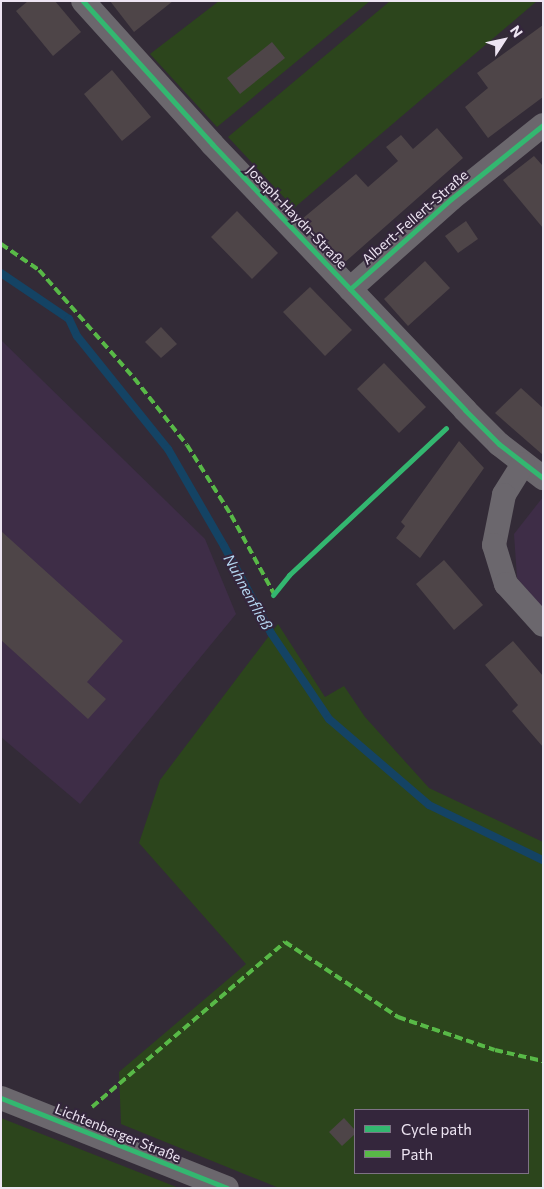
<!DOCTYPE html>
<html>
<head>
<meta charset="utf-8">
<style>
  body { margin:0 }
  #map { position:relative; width:544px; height:1189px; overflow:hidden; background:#332b37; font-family:Commissioner,sans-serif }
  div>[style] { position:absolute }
  .built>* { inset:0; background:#3e2d47 }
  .green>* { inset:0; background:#2c451c }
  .stream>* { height:8px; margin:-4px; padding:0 4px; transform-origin:4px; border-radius:4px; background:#144364 }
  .building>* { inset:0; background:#4e4548 }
  .minor>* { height:24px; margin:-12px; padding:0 12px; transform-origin:12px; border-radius:12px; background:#6b676d }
  .quiet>* { height:4px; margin-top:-2px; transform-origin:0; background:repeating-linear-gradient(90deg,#58b947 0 8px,transparent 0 12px) }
  .cycleway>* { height:5px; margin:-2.5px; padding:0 2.5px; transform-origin:2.5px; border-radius:2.5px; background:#33b770 }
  span { translate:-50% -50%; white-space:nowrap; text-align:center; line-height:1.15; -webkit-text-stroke:4px #34263c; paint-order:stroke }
  .street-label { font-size:14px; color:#ede4f2 }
  .water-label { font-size:15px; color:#b5d6f1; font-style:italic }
  .frame { position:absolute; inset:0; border:2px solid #ede4f2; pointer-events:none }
  .legend { position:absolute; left:354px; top:1109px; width:175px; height:65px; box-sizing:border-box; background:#34263c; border:1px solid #7e7285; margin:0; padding:6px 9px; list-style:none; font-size:15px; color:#ede4f2 }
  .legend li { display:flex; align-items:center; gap:10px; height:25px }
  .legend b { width:25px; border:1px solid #7e7285 }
  .north { position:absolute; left:479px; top:15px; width:50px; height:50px; -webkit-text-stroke:4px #34263c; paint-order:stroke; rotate:55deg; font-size:14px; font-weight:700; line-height:20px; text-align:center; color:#ede4f2 }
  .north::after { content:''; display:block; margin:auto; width:18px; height:22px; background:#ede4f2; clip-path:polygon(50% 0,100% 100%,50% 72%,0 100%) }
</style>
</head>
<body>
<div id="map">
  <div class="built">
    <i style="clip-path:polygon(1px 340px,205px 539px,236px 614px,80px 804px,1px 737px)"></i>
    <i style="clip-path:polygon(543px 497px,543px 609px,517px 578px,514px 534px)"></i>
  </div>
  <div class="green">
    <i style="clip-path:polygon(219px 1px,370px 1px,217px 127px,150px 54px)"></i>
    <i style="clip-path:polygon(390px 1px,537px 1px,294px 208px,228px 137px)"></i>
    <i style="clip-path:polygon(evenodd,278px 624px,325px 697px,344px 686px,365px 717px,429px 788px,543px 842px,543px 1188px,279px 1188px,121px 1124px,119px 1072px,246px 964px,139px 843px,160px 780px,278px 624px,355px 1110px,528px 1110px,528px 1173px,355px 1173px,355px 1110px)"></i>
    <i style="clip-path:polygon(1px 1118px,179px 1188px,1px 1188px)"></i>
  </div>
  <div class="stream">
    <i style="left:1px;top:273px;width:82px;rotate:34.1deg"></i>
    <i style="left:69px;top:319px;width:19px;rotate:65deg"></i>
    <i style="left:77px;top:336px;width:145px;rotate:51.2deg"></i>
    <i style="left:168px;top:449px;width:112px;rotate:60deg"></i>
    <i style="left:224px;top:546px;width:99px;rotate:61.6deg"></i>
    <i style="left:271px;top:633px;width:104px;rotate:56deg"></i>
    <i style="left:329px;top:719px;width:132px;rotate:40.7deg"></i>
    <i style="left:429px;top:805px;width:127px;rotate:25.8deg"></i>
  </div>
  <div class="building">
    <i style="clip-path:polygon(28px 1px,55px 1px,81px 32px,53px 56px,16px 11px)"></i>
    <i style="clip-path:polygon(110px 1px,173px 1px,134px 32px)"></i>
    <i style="clip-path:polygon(543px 25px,543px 97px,488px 138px,465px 107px,488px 88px,477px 73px)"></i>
    <i style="clip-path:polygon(272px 42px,285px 58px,240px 94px,227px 78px)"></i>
    <i style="clip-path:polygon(112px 70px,151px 117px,122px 141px,84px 94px)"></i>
    <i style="clip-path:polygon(437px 128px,463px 158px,344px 263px,302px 219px,356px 174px,368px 187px,398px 161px,386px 147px,401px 135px,413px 149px)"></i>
    <i style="clip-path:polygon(534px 156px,543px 166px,543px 228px,503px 180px)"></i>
    <i style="clip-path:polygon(237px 211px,278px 253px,252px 279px,211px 237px)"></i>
    <i style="clip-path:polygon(466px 221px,478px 239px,458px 253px,445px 236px)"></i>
    <i style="clip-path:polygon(425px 261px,450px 288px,408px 326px,384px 299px)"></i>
    <i style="clip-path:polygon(310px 287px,352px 330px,325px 356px,283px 312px)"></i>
    <i style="clip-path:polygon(161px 327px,177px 344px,161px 358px,145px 342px)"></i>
    <i style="clip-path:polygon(384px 363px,426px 407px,399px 433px,357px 389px)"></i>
    <i style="clip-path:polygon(521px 388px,543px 408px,543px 455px,495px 413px)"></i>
    <i style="clip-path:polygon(459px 441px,484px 468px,420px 558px,396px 538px,405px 526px,401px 522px)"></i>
    <i style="clip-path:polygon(1px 531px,123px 641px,87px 682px,106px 699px,88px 719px,1px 640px)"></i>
    <i style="clip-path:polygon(444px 560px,483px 605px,454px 630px,416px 584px)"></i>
    <i style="clip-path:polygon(513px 641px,543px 676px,543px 747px,512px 711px,518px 705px,485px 665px)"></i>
    <i style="clip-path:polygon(344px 1118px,355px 1130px,355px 1134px,342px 1146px,329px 1132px)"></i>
  </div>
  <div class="minor">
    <i style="left:83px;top:1px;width:193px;rotate:47.9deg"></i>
    <i style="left:212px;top:144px;width:367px;rotate:46.4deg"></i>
    <i style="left:465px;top:410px;width:48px;rotate:45deg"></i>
    <i style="left:499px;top:444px;width:56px;rotate:37.7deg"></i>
    <i style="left:350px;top:289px;width:135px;rotate:-41.7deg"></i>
    <i style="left:451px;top:199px;width:118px;rotate:-38.8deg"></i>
    <i style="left:523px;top:464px;width:36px;rotate:122deg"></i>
    <i style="left:504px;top:495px;width:51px;rotate:101.3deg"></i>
    <i style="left:494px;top:545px;width:41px;rotate:72.9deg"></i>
    <i style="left:506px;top:584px;width:55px;rotate:47.9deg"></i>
    <i style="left:1px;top:1098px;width:243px;rotate:21.7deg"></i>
  </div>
  <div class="quiet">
    <i style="left:1px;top:244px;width:46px;rotate:34.4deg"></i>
    <i style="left:39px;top:270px;width:144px;rotate:48.7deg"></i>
    <i style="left:134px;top:378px;width:85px;rotate:51.7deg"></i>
    <i style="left:187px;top:445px;width:83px;rotate:57.8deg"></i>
    <i style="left:231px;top:515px;width:90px;rotate:61.4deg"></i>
    <i style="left:92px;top:1107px;width:254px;rotate:-40.5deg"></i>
    <i style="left:285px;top:942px;width:136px;rotate:33.6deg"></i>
    <i style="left:398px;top:1017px;width:102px;rotate:18.8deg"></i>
    <i style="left:495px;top:1050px;width:49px;rotate:12.9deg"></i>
  </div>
  <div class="cycleway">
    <i style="left:83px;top:1px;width:193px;rotate:47.9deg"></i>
    <i style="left:212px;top:144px;width:367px;rotate:46.4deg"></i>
    <i style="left:465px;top:410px;width:48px;rotate:45deg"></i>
    <i style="left:499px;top:444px;width:56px;rotate:37.7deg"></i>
    <i style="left:350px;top:289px;width:135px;rotate:-41.7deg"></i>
    <i style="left:451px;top:199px;width:118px;rotate:-38.8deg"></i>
    <i style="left:273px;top:595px;width:26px;rotate:-51deg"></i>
    <i style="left:289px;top:575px;width:215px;rotate:-43.1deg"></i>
    <i style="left:1px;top:1098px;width:243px;rotate:21.7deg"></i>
  </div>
  <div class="street-label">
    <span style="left:297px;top:217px;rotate:46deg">Joseph-Haydn-Straße</span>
    <span style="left:415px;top:217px;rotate:-41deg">Albert-Fellert-Straße</span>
    <span style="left:118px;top:1133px;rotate:22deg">Lichtenberger Straße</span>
  </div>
  <div class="water-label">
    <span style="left:248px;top:592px;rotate:61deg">Nuhnenfließ</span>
  </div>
  <div class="frame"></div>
  <ul class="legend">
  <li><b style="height:6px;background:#33b770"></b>Cycle path</li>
  <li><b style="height:6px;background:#58b947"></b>Path</li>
  </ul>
  <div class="north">N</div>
</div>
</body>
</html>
